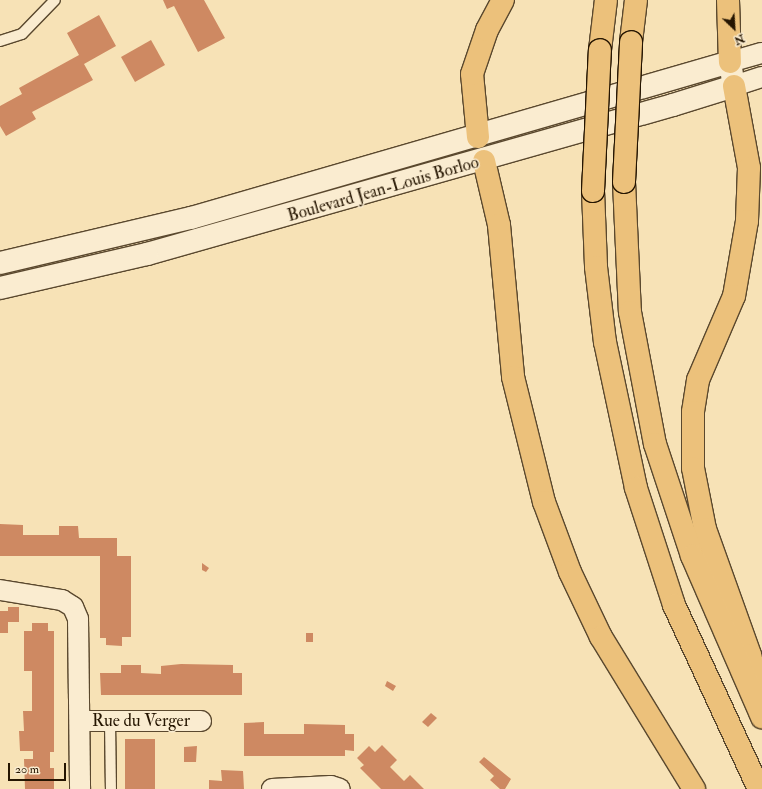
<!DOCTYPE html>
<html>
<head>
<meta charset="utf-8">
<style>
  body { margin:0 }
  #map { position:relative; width:762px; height:789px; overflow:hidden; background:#f7e2b6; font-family:"IM FELL Double Pica",serif }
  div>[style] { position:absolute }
  .building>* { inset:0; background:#ce8962 }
  .roads { filter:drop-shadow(1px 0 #5a482e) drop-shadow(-1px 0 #5a482e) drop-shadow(0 1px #5a482e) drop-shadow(0 -1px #5a482e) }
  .lane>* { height:10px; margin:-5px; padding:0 5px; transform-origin:5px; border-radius:5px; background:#faecd0 }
  .street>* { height:20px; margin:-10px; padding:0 10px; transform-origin:10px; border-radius:10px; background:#faecd0 }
  .secondary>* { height:22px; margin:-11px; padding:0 11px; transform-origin:11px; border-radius:11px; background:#faecd0 }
  .highway>* { height:22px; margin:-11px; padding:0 11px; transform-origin:11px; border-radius:11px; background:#ecc17b }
  .bridges { filter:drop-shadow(1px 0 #251501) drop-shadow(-1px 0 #251501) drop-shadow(0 1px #251501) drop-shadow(0 -1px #251501) }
  .highway-bridge>* { height:22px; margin:-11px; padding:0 11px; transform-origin:11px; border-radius:11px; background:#ecc17b }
  span { translate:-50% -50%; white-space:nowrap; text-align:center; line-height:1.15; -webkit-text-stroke:3px #faecd0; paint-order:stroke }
  .street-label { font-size:17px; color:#251501 }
  .north { position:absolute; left:714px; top:8px; width:40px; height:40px; -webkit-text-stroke:3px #faecd0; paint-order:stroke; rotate:155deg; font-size:11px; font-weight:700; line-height:16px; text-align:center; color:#251501 }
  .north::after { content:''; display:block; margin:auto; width:14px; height:18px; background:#251501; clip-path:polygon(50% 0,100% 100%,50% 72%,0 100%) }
  .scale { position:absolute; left:8px; top:763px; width:58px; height:18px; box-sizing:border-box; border:2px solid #251501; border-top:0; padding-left:5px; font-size:12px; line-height:14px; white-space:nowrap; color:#251501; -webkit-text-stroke:3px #faecd0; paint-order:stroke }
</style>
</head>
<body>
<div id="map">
  <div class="building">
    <i style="clip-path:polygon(163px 0,204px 0,225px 38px,198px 52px,174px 6px,167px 9px)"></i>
    <i style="clip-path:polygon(99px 15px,116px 46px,84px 64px,93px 80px,32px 112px,36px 119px,6px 136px,0 126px,0 106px,22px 94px,19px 88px,79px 55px,67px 33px)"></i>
    <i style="clip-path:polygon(151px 40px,165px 65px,135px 82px,121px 57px)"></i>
    <i style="clip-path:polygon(0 524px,23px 525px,23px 535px,59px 535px,59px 526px,78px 526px,79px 538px,117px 538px,117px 556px,131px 556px,131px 637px,122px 637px,122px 646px,106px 645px,106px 638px,100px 638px,100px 556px,0 556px)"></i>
    <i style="clip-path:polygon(202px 563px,209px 568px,206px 572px,202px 570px)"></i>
    <i style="clip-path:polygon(8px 607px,19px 607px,19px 622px,8px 622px,8px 633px,0 633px,0 611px,8px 611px)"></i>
    <i style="clip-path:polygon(32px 623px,48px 623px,48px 631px,54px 631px,54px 752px,50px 752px,50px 768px,54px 768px,54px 789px,25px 789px,24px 759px,33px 759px,33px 751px,20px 751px,19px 731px,24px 731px,23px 711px,32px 711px,32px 671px,24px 671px,24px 631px,32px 631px)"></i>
    <i style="clip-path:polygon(306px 633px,313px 633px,313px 642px,306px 642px)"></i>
    <i style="clip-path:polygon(181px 664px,233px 665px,233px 673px,242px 673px,242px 695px,101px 695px,100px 673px,121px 673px,121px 665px,141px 665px,141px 673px,161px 674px,161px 666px)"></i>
    <i style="clip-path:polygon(387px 681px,396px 686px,393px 691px,385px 686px)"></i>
    <i style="clip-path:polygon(431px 713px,437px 718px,428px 727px,422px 722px)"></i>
    <i style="clip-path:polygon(264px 722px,264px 734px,304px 734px,304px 724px,345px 725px,345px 734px,354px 734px,354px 751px,345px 750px,345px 756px,244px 756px,244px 723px)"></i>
    <i style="clip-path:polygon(125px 739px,155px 739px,155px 789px,125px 789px)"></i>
    <i style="clip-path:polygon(382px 745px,397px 760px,390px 767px,404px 781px,410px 775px,424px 789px,381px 789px,360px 768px,364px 765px,357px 758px,369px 746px,375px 752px)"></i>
    <i style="clip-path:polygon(197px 746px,196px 762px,184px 762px,184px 747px)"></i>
    <i style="clip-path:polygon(484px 757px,511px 779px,505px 789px,500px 789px,490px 780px,494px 776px,479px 762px)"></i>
    <i style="clip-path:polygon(221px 770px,243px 771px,244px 789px,209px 789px,209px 780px,222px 781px)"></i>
  </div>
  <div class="roads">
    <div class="lane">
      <i style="left:0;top:41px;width:23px;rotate:-18deg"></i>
      <i style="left:22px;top:34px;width:47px;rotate:-45.9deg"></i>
      <i style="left:110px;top:721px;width:68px;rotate:89.2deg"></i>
    </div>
    <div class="street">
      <i style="left:730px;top:62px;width:33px;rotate:-16deg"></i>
      <i style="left:734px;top:86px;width:29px;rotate:-18deg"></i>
      <i style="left:0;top:590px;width:63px;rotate:9.2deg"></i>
      <i style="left:62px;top:600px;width:13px;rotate:32deg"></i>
      <i style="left:73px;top:607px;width:13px;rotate:67deg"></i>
      <i style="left:78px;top:619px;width:170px;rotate:89.3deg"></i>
      <i style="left:80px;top:721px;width:121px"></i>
      <i style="left:272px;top:789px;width:59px;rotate:-2.9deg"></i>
      <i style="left:331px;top:786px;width:9px;rotate:18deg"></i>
    </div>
    <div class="secondary">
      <i style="left:0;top:263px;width:196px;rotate:-13.3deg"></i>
      <i style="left:191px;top:218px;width:561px;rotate:-16.14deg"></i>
      <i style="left:730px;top:62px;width:24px;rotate:81deg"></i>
      <i style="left:734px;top:86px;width:64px;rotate:162.7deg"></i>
      <i style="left:673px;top:105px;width:547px;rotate:164.18deg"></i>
      <i style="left:147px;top:254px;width:151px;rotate:167deg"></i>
    </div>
    <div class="highway">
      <i style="left:728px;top:0;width:62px;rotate:88.2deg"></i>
      <i style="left:631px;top:42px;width:42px;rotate:-83.2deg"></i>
      <i style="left:600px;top:50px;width:50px;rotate:-83.2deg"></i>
      <i style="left:734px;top:86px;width:83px;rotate:79.6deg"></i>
      <i style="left:749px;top:168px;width:53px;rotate:92.2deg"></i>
      <i style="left:747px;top:221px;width:76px;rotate:99.8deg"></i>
      <i style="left:734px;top:296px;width:91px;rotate:113.2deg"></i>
      <i style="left:698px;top:380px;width:32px;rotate:99deg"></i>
      <i style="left:693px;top:412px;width:56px;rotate:90deg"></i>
      <i style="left:693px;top:468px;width:62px;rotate:78.9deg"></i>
      <i style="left:705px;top:529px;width:134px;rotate:70.3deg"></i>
      <i style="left:750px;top:655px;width:48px;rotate:75.4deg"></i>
      <i style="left:478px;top:137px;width:63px;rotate:-95.4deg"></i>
      <i style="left:472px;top:74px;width:46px;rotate:-71.2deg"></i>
      <i style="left:487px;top:30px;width:34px;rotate:-62deg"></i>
      <i style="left:484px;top:161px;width:66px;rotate:76.8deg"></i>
      <i style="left:499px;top:225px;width:153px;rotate:84.7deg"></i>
      <i style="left:513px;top:377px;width:129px;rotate:76.1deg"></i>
      <i style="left:544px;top:502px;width:75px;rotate:69.6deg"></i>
      <i style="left:570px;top:572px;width:72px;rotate:64.5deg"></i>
      <i style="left:601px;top:637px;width:178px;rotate:58.5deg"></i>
      <i style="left:624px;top:182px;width:130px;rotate:87.4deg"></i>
      <i style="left:630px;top:312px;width:134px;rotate:79.3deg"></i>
      <i style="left:655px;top:444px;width:118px;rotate:71.7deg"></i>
      <i style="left:692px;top:556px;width:176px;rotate:66.5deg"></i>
      <i style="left:593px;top:191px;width:76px;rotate:87.7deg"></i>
      <i style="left:596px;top:267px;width:76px;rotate:83.2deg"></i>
      <i style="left:605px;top:342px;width:149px;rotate:78deg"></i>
      <i style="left:636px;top:488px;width:123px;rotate:72deg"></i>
      <i style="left:674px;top:605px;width:203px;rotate:65.2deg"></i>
    </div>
  </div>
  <div class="bridges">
    <div class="highway-bridge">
      <i style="left:624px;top:182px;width:140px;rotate:-87.1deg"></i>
      <i style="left:593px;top:191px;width:141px;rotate:-87.2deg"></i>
    </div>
  </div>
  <div class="street-label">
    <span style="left:383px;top:189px;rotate:-16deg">Boulevard Jean-Louis Borloo</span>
    <span style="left:141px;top:721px">Rue du Verger</span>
  </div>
  <div class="north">N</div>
  <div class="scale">20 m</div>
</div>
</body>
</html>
